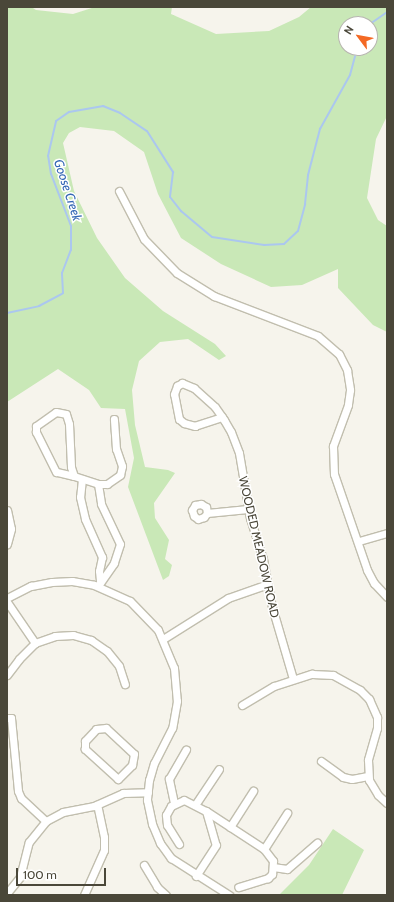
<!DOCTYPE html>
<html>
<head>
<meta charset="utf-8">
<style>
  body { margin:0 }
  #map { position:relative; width:394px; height:902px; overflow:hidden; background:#f6f4ec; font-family:Cabin,sans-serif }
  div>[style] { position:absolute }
  .green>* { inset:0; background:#c9e8b7 }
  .stream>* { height:2px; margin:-1px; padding:0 1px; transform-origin:1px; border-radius:1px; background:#abc7ef }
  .roads { filter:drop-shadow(1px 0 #c1beae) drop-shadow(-1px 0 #c1beae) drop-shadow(0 1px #c1beae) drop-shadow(0 -1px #c1beae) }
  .minor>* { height:7px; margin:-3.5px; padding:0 3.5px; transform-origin:3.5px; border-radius:3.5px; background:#fff }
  span { translate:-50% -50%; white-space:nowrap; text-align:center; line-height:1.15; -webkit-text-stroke:3px #fff; paint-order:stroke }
  .street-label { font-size:12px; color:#4a4739 }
  .water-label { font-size:13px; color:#3467b5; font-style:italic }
  .frame { position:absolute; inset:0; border:8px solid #4a4739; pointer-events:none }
  .north { position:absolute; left:338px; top:16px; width:40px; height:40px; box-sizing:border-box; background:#fff; border:1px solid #b7b5b0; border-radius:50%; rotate:302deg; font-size:11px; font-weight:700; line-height:16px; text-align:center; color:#4a4739 }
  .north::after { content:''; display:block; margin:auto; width:14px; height:18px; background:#f46924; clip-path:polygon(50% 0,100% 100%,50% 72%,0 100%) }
  .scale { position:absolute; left:16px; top:868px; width:90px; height:18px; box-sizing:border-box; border:2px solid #4a4739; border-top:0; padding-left:5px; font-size:12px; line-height:14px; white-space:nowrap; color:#4a4739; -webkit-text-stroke:3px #fff; paint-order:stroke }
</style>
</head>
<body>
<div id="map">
  <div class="green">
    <i style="clip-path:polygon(evenodd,7px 7px,31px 7px,36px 10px,73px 14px,95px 7px,172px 7px,171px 14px,216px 34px,269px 31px,299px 17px,311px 7px,387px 7px,387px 116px,376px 139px,367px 198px,378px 220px,387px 226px,387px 332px,373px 325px,338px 288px,338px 269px,302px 285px,271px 287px,221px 264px,181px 238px,158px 194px,144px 152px,114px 131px,80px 127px,69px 133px,63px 143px,74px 191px,97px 238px,125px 278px,163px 311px,215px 344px,226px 356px,219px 360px,188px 339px,160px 342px,139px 361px,132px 390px,135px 425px,145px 467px,168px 470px,175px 473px,154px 503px,155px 518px,169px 540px,165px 559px,172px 565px,169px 576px,163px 580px,128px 487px,134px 458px,125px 409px,101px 408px,89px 390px,58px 369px,7px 402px,7px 7px,346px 24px,370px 24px,370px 48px,346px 48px,346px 24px)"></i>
    <i style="clip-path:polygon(333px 829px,364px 850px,342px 895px,279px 895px,309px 865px)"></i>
  </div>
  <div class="stream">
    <i style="left:370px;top:24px;width:21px;rotate:-35deg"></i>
    <i style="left:7px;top:313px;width:33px;rotate:-12deg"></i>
    <i style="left:39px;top:306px;width:27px;rotate:-28deg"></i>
    <i style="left:63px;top:293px;width:20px;rotate:-93deg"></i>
    <i style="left:62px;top:273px;width:25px;rotate:-69deg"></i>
    <i style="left:71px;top:250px;width:24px;rotate:-90deg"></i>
    <i style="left:71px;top:226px;width:56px;rotate:-111deg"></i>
    <i style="left:51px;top:174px;width:18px;rotate:-99deg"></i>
    <i style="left:48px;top:156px;width:36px;rotate:-77deg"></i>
    <i style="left:56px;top:121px;width:16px;rotate:-35deg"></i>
    <i style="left:69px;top:112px;width:35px;rotate:-10deg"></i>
    <i style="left:103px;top:106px;width:18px;rotate:22deg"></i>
    <i style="left:120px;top:113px;width:32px;rotate:34deg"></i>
    <i style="left:147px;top:131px;width:49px;rotate:57.6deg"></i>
    <i style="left:173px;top:172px;width:25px;rotate:97deg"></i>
    <i style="left:170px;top:197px;width:18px;rotate:52deg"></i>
    <i style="left:181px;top:211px;width:40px;rotate:40deg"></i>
    <i style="left:212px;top:237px;width:53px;rotate:8.7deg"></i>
    <i style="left:264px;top:245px;width:20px;rotate:-3deg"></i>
    <i style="left:284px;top:244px;width:19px;rotate:-43deg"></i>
    <i style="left:298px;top:231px;width:28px;rotate:-75deg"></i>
    <i style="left:305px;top:204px;width:29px;rotate:-84deg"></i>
    <i style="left:308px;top:175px;width:48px;rotate:-75.4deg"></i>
    <i style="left:320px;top:129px;width:62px;rotate:-60.9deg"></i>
    <i style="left:350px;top:75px;width:28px;rotate:-75deg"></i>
  </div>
  <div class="roads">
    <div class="minor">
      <i style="left:119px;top:191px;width:54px;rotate:62.5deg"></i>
      <i style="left:144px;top:239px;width:47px;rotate:45.9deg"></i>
      <i style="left:177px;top:273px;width:44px;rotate:31.9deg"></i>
      <i style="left:214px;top:296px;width:111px;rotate:21deg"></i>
      <i style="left:318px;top:336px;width:28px;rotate:41deg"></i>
      <i style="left:339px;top:354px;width:18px;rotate:63deg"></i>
      <i style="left:347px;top:370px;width:20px;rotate:81deg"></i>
      <i style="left:350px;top:390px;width:15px;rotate:98deg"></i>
      <i style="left:348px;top:405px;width:44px;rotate:110.1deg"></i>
      <i style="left:333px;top:446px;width:28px;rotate:88deg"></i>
      <i style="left:334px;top:474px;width:102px;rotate:71deg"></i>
      <i style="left:367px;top:570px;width:15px;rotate:62deg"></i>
      <i style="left:374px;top:583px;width:19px;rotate:47deg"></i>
      <i style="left:222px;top:417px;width:28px;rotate:162deg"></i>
      <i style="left:195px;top:426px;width:11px;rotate:-165deg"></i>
      <i style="left:184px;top:423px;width:6px;rotate:-141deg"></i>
      <i style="left:179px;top:419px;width:25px;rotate:-101deg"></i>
      <i style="left:174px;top:394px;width:9px;rotate:-69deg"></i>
      <i style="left:177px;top:386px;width:6px;rotate:-31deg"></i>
      <i style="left:182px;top:383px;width:13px;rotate:23deg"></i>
      <i style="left:194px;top:388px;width:28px;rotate:42deg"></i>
      <i style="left:215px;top:407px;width:12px;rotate:55deg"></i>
      <i style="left:222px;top:417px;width:4px;rotate:56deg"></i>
      <i style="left:224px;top:420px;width:14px;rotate:60deg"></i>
      <i style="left:231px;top:432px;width:22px;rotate:69deg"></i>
      <i style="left:239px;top:453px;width:66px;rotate:80.4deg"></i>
      <i style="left:250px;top:518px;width:43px;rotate:72.4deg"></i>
      <i style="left:263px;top:559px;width:49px;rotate:79.4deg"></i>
      <i style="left:272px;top:607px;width:75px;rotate:73.7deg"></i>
      <i style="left:74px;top:476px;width:18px;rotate:-167deg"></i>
      <i style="left:56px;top:472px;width:45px;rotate:-116.6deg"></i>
      <i style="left:36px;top:432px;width:6px;rotate:-90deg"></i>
      <i style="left:36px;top:426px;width:24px;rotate:-35deg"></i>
      <i style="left:56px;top:412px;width:10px;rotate:11deg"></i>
      <i style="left:66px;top:414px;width:10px;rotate:73deg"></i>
      <i style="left:69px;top:424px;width:43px;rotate:87.3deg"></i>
      <i style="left:71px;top:467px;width:9px;rotate:72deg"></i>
      <i style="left:74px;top:476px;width:25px;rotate:18deg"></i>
      <i style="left:98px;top:484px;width:9px"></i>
      <i style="left:107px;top:484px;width:16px;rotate:-35deg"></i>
      <i style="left:120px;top:475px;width:9px;rotate:-77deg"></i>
      <i style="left:122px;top:466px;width:18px;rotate:-109deg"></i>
      <i style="left:116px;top:449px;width:30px;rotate:-94deg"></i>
      <i style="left:82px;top:479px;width:18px;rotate:96deg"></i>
      <i style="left:80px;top:497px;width:23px;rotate:77deg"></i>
      <i style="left:85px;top:519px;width:42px;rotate:65.9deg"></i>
      <i style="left:102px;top:557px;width:14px;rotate:102deg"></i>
      <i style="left:99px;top:571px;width:10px;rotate:84deg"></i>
      <i style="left:98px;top:484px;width:20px;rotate:81deg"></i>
      <i style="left:101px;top:504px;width:44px;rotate:64.6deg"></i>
      <i style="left:120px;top:544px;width:20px;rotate:108deg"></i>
      <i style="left:114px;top:563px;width:28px;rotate:125deg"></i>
      <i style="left:7px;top:510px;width:19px;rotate:78deg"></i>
      <i style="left:11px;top:529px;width:16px;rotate:105deg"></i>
      <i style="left:207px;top:513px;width:6px;rotate:-99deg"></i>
      <i style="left:206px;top:507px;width:6px;rotate:-149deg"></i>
      <i style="left:201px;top:504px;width:6px;rotate:171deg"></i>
      <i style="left:195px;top:505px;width:6px;rotate:121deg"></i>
      <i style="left:192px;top:510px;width:6px;rotate:72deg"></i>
      <i style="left:194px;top:516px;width:5px;rotate:37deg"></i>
      <i style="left:198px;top:519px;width:6px;rotate:-18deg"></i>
      <i style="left:204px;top:517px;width:5px;rotate:-53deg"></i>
      <i style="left:207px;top:513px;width:41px;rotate:-5.6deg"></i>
      <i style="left:359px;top:541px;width:29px;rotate:-16deg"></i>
      <i style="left:7px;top:598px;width:27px;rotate:-27deg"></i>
      <i style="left:31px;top:586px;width:21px;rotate:-11deg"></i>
      <i style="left:52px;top:582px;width:20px;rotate:-3deg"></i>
      <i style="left:72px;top:581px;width:22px;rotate:10deg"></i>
      <i style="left:94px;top:585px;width:39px;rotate:24deg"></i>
      <i style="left:130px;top:601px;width:40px;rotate:46deg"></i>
      <i style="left:158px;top:630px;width:41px;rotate:67.2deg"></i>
      <i style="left:174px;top:668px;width:33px;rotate:85deg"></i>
      <i style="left:177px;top:701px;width:27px;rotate:100deg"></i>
      <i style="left:172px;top:728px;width:39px;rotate:117deg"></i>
      <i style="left:154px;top:763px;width:18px;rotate:106deg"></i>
      <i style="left:149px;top:780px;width:20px;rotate:96deg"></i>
      <i style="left:147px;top:800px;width:25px;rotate:78deg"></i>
      <i style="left:152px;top:824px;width:21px;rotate:67deg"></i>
      <i style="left:160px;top:843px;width:19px;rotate:54deg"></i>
      <i style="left:171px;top:858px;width:69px;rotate:32.5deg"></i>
      <i style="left:7px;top:602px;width:50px;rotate:55.7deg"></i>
      <i style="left:163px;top:639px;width:77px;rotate:-32.2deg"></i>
      <i style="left:228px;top:598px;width:42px;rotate:-19.3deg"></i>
      <i style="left:7px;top:675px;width:20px;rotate:-53deg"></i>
      <i style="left:19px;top:659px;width:23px;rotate:-45deg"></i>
      <i style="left:35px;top:643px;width:21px;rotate:-19deg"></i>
      <i style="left:55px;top:636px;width:18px;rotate:-3deg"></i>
      <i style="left:73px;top:635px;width:19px;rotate:16deg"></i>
      <i style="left:91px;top:640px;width:19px;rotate:35deg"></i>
      <i style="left:107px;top:651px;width:19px;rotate:51deg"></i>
      <i style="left:119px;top:666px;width:19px;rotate:72deg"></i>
      <i style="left:242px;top:705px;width:37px;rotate:-31deg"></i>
      <i style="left:274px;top:686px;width:40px;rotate:-18deg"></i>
      <i style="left:312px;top:674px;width:21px;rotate:3deg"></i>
      <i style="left:333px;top:675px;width:31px;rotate:29deg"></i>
      <i style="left:360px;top:690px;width:13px;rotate:45deg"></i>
      <i style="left:369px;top:699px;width:20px;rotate:66deg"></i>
      <i style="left:377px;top:717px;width:11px;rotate:90deg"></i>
      <i style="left:377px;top:728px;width:33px;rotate:106deg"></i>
      <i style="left:368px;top:760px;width:20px;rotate:87deg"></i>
      <i style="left:369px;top:780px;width:17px;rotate:59deg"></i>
      <i style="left:378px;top:795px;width:12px;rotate:42deg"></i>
      <i style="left:7px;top:718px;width:4px"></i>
      <i style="left:11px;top:718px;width:73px;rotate:84.5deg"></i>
      <i style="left:18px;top:791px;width:8px;rotate:67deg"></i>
      <i style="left:21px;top:798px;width:34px;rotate:43deg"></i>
      <i style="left:106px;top:728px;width:38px;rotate:43deg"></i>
      <i style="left:134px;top:754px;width:11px;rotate:100deg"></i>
      <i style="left:132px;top:765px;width:20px;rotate:135deg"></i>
      <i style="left:118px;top:779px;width:45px;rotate:-137.7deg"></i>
      <i style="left:85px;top:749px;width:8px;rotate:-90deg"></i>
      <i style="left:85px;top:741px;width:16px;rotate:-47deg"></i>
      <i style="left:96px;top:729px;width:10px;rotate:-6deg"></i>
      <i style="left:321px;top:761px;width:27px;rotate:36deg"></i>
      <i style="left:343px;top:777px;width:9px;rotate:13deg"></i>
      <i style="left:352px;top:779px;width:16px;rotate:-11deg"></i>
      <i style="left:174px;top:803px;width:25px;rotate:-102deg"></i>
      <i style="left:169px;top:779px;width:34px;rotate:-60deg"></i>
      <i style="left:195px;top:805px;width:43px;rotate:-56.3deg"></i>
      <i style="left:206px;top:811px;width:69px;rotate:33.2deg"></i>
      <i style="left:264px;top:849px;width:15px;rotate:53deg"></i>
      <i style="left:273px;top:861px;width:13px;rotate:94deg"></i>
      <i style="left:272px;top:874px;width:6px;rotate:135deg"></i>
      <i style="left:268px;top:878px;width:31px;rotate:163deg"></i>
      <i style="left:230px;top:827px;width:43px;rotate:-57.4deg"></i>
      <i style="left:179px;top:844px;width:22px;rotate:-122deg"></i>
      <i style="left:167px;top:825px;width:10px;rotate:-96deg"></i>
      <i style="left:166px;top:815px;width:10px;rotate:-61deg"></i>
      <i style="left:171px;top:806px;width:14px;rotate:-25deg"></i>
      <i style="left:184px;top:800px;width:25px;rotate:27deg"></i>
      <i style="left:206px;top:811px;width:35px;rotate:74deg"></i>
      <i style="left:216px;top:845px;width:37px;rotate:123deg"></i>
      <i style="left:264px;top:849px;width:43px;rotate:-57.4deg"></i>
      <i style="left:144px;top:865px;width:26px;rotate:59deg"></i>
      <i style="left:157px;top:887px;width:12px;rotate:42deg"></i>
      <i style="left:273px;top:867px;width:14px;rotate:8deg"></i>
      <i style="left:287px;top:869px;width:40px;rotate:-41deg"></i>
      <i style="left:7px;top:893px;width:21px;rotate:-51deg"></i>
      <i style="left:20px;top:877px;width:36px;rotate:-76deg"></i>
      <i style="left:29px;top:842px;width:27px;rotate:-51deg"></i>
      <i style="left:46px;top:821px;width:19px;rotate:-28deg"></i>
      <i style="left:63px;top:812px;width:32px;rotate:-11deg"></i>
      <i style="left:94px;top:806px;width:32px;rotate:-24deg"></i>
      <i style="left:123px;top:793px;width:25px;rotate:-2deg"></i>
      <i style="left:84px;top:895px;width:49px;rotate:-66deg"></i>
      <i style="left:104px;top:850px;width:13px;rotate:-90deg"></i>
      <i style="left:104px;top:837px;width:33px;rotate:-102deg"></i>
    </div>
  </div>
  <div class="street-label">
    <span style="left:259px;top:547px;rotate:77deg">WOODED MEADOW ROAD</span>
  </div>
  <div class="water-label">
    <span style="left:68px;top:190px;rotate:72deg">Goose Creek</span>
  </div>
  <div class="frame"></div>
  <div class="north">N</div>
  <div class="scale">100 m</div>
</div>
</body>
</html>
